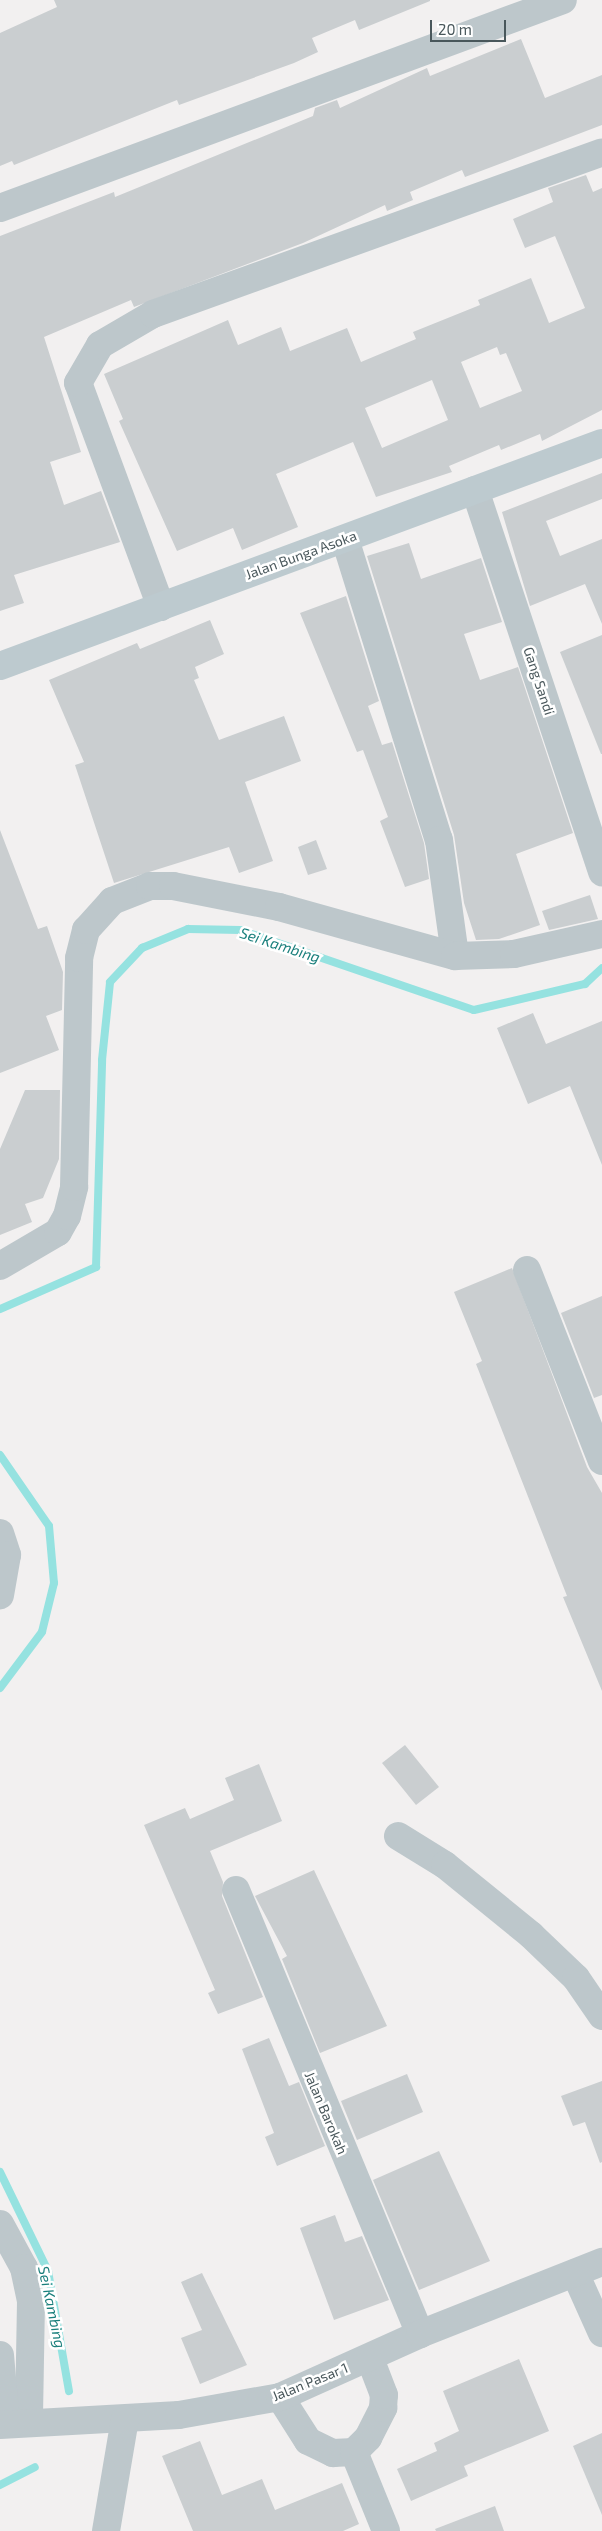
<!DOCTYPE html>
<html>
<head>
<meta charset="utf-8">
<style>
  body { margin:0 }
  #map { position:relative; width:602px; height:2531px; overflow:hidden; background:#f2f0f0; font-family:"Exo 2",sans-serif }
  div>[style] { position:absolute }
  .stream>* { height:8px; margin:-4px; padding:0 4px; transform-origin:4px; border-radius:4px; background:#95e2e0 }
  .building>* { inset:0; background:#caced0 }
  .street>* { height:28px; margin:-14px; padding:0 14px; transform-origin:14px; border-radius:14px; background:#bdc7cb }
  .secondary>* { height:28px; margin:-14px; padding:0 14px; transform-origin:14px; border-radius:14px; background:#bdcacf }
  span { translate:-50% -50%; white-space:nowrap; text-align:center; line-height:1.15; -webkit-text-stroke:5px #fff; paint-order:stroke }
  .street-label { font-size:14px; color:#49575b }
  .water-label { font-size:15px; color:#1a7f7c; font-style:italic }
  .scale { position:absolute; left:430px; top:20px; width:76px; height:22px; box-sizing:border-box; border:2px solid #49575b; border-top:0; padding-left:6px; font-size:15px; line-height:18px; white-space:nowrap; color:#49575b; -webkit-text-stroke:4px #fff; paint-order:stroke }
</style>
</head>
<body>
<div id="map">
  <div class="stream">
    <i style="left:0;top:1309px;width:105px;rotate:-23.6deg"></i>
    <i style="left:96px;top:1267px;width:207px;rotate:-88.3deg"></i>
    <i style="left:102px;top:1060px;width:78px;rotate:-84.1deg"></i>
    <i style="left:110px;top:982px;width:47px;rotate:-46.7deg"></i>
    <i style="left:142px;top:948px;width:50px;rotate:-22.4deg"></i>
    <i style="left:188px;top:929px;width:52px;rotate:1.1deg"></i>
    <i style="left:240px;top:930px;width:247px;rotate:18.9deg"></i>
    <i style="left:474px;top:1010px;width:114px;rotate:-13.2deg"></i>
    <i style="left:585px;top:984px;width:23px;rotate:-43deg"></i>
    <i style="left:0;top:1455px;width:86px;rotate:55.4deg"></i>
    <i style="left:49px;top:1526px;width:57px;rotate:85deg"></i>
    <i style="left:54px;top:1583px;width:50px;rotate:103.8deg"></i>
    <i style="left:42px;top:1632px;width:70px;rotate:126.9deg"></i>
    <i style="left:0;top:2172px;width:110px;rotate:64.1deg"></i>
    <i style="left:48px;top:2271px;width:122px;rotate:80.1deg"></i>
    <i style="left:0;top:2485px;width:39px;rotate:-27deg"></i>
  </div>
  <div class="building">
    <i style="clip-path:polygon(54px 0,430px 0,430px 1px,359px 30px,355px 20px,312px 38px,318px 52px,294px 63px,179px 105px,177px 100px,14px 165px,12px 161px,0 166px,0 33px,57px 7px)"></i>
    <i style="clip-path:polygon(521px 39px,545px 98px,602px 75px,602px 125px,465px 177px,462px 170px,410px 192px,413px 200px,387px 211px,385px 205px,303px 243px,134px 307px,131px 300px,44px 337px,81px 452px,50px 462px,64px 505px,101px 491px,120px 542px,14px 575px,24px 603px,0 611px,0 236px,114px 192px,115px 197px,313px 116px,315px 108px,337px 100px,340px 108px,427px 68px,430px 76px)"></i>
    <i style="clip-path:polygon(evenodd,586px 175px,593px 192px,602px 188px,602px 410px,542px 441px,540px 434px,501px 450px,499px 445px,449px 466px,452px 472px,376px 497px,353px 442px,276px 474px,298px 527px,242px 550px,233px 528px,177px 551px,119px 421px,123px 419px,104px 374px,228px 320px,238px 345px,281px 327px,290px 351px,347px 328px,361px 362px,416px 339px,413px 332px,480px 305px,478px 300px,531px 278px,549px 323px,585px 308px,555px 236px,525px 248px,513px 219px,553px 202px,548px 188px,586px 175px,497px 347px,500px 355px,506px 353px,522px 391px,480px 408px,461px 362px,497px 347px,586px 175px,432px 380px,448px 420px,382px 448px,365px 408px,432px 380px)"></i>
    <i style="clip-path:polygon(602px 473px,602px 499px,546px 521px,560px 556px,602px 539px,602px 624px,585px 584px,530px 606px,502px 512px)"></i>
    <i style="clip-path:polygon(409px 543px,421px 579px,481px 558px,502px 622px,464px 634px,480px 680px,518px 667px,573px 833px,516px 854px,540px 925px,499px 939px,476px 940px,464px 903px,454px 835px,367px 556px)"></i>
    <i style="clip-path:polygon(346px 596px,379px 701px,368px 706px,382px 745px,392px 742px,424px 843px,429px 879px,405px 887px,380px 821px,388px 817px,363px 750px,357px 752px,300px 613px)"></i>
    <i style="clip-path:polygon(210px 620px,224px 654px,195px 667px,199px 678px,194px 680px,219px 740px,284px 716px,301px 761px,245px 782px,273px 861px,239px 873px,229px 847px,114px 883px,75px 765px,84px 762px,49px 680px,137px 643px,140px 649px)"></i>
    <i style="clip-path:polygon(602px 635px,602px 754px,601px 754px,560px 652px)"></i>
    <i style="clip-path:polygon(0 830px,38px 929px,47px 926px,63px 972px,62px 1010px,46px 1016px,59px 1050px,0 1073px)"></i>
    <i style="clip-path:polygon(316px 840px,327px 869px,308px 875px,298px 847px)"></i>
    <i style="clip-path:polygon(590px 895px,598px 919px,549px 930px,542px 911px)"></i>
    <i style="clip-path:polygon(533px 1013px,546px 1044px,602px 1021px,602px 1165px,570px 1086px,528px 1104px,497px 1028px)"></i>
    <i style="clip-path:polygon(25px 1090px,60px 1090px,59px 1159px,43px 1198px,25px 1204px,32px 1222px,0 1235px,0 1149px)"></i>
    <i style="clip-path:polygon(512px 1268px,587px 1467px,602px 1493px,602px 1691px,563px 1597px,567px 1596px,476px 1364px,482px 1361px,454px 1292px)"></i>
    <i style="clip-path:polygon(602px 1296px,602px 1395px,594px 1398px,561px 1313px)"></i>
    <i style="clip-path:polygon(405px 1745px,439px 1787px,416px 1805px,382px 1763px)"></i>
    <i style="clip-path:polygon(259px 1764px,282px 1821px,210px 1851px,223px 1882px,222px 1896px,263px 1997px,218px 2014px,208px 1993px,215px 1990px,144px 1825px,185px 1808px,190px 1819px,234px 1800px,225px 1778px)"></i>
    <i style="clip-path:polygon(314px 1870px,387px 2026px,320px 2053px,282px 1959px,287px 1956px,255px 1896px)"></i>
    <i style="clip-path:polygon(269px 2038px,289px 2086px,299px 2082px,325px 2146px,277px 2166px,265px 2137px,274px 2133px,242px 2049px)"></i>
    <i style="clip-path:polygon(407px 2074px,423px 2112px,357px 2140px,341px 2101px)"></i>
    <i style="clip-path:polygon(602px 2081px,602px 2162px,600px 2163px,585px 2122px,573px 2126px,561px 2096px)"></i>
    <i style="clip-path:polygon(439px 2151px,490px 2261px,419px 2290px,373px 2180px)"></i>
    <i style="clip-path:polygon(335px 2215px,345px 2242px,362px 2236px,389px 2300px,334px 2320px,300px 2228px)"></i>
    <i style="clip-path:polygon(202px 2273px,247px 2365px,200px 2384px,181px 2338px,202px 2330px,181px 2282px)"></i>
    <i style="clip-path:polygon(519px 2359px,549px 2431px,464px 2466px,468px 2476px,411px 2501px,397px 2469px,437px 2451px,434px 2443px,459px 2431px,443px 2391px)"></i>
    <i style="clip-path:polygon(602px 2433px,602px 2515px,573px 2446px)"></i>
    <i style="clip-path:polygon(200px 2441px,222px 2495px,262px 2479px,275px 2510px,342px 2483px,359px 2524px,343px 2531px,193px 2531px,162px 2456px)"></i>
    <i style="clip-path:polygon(495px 2506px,504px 2531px,436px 2531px,435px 2529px)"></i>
  </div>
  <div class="street">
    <i style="left:0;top:208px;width:600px;rotate:-20.28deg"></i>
    <i style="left:475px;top:490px;width:403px;rotate:71.6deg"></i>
    <i style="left:345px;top:539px;width:315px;rotate:72.7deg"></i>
    <i style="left:439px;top:840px;width:117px;rotate:82.1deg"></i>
    <i style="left:161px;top:607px;width:239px;rotate:-110.3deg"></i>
    <i style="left:78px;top:383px;width:44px;rotate:-59.9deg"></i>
    <i style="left:100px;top:345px;width:61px;rotate:-30.3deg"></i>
    <i style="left:153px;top:314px;width:477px;rotate:-19.8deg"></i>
    <i style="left:0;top:1266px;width:67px;rotate:-30.4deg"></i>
    <i style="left:58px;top:1232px;width:18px;rotate:-61deg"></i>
    <i style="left:67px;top:1216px;width:30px;rotate:-76deg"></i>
    <i style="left:74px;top:1187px;width:229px;rotate:-88.7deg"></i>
    <i style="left:79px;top:958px;width:29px;rotate:-76deg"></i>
    <i style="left:86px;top:930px;width:39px;rotate:-48deg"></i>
    <i style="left:112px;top:901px;width:41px;rotate:-21.5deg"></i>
    <i style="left:150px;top:886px;width:23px"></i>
    <i style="left:173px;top:886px;width:108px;rotate:11.2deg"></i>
    <i style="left:279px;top:907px;width:183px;rotate:15.6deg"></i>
    <i style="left:455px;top:956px;width:59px;rotate:-1.9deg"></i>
    <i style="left:514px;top:954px;width:90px;rotate:-12.8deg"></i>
    <i style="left:527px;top:1270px;width:205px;rotate:68.6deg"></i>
    <i style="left:0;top:1533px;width:23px;rotate:72deg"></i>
    <i style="left:7px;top:1555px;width:41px;rotate:99.9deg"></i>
    <i style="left:398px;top:1836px;width:55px;rotate:31.7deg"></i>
    <i style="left:445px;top:1865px;width:111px;rotate:39.1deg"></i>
    <i style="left:531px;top:1935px;width:62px;rotate:43.7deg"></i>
    <i style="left:576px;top:1978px;width:46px;rotate:55.6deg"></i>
    <i style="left:236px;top:1890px;width:481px;rotate:67.5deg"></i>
    <i style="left:0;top:2224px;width:50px;rotate:61.4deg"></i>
    <i style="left:24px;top:2268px;width:34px;rotate:78deg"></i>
    <i style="left:31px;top:2301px;width:120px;rotate:91deg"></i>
    <i style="left:575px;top:2273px;width:66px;rotate:65.8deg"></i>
    <i style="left:0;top:2355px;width:68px;rotate:85deg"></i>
    <i style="left:280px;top:2397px;width:52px;rotate:57.5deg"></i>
    <i style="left:308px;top:2441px;width:28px;rotate:26deg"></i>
    <i style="left:333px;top:2453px;width:21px;rotate:-3deg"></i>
    <i style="left:354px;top:2452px;width:20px;rotate:-45deg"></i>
    <i style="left:368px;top:2438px;width:34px;rotate:-63deg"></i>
    <i style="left:383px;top:2408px;width:13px;rotate:-86deg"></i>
    <i style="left:384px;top:2395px;width:40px;rotate:-111deg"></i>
    <i style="left:0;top:2425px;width:179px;rotate:-3.2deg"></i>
    <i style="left:179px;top:2415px;width:103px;rotate:-10.1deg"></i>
    <i style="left:280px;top:2397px;width:154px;rotate:-24.2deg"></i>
    <i style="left:420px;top:2334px;width:196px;rotate:-21.6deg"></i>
    <i style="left:354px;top:2452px;width:85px;rotate:67.9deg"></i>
    <i style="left:106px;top:2531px;width:114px;rotate:-80.4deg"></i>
  </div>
  <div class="secondary">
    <i style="left:0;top:666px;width:642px;rotate:-20.33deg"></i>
  </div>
  <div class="street-label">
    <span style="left:301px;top:555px;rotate:-20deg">Jalan Bunga Asoka</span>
    <span style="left:539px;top:681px;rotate:72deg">Gang Sandi</span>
    <span style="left:326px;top:2113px;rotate:67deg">Jalan Barokah</span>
    <span style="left:310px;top:2382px;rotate:-22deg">Jalan Pasar 1</span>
  </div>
  <div class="water-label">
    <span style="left:280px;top:945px;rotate:18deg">Sei Kambing</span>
    <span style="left:52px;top:2307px;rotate:78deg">Sei Kambing</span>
  </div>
  <div class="scale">20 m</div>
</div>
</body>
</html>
